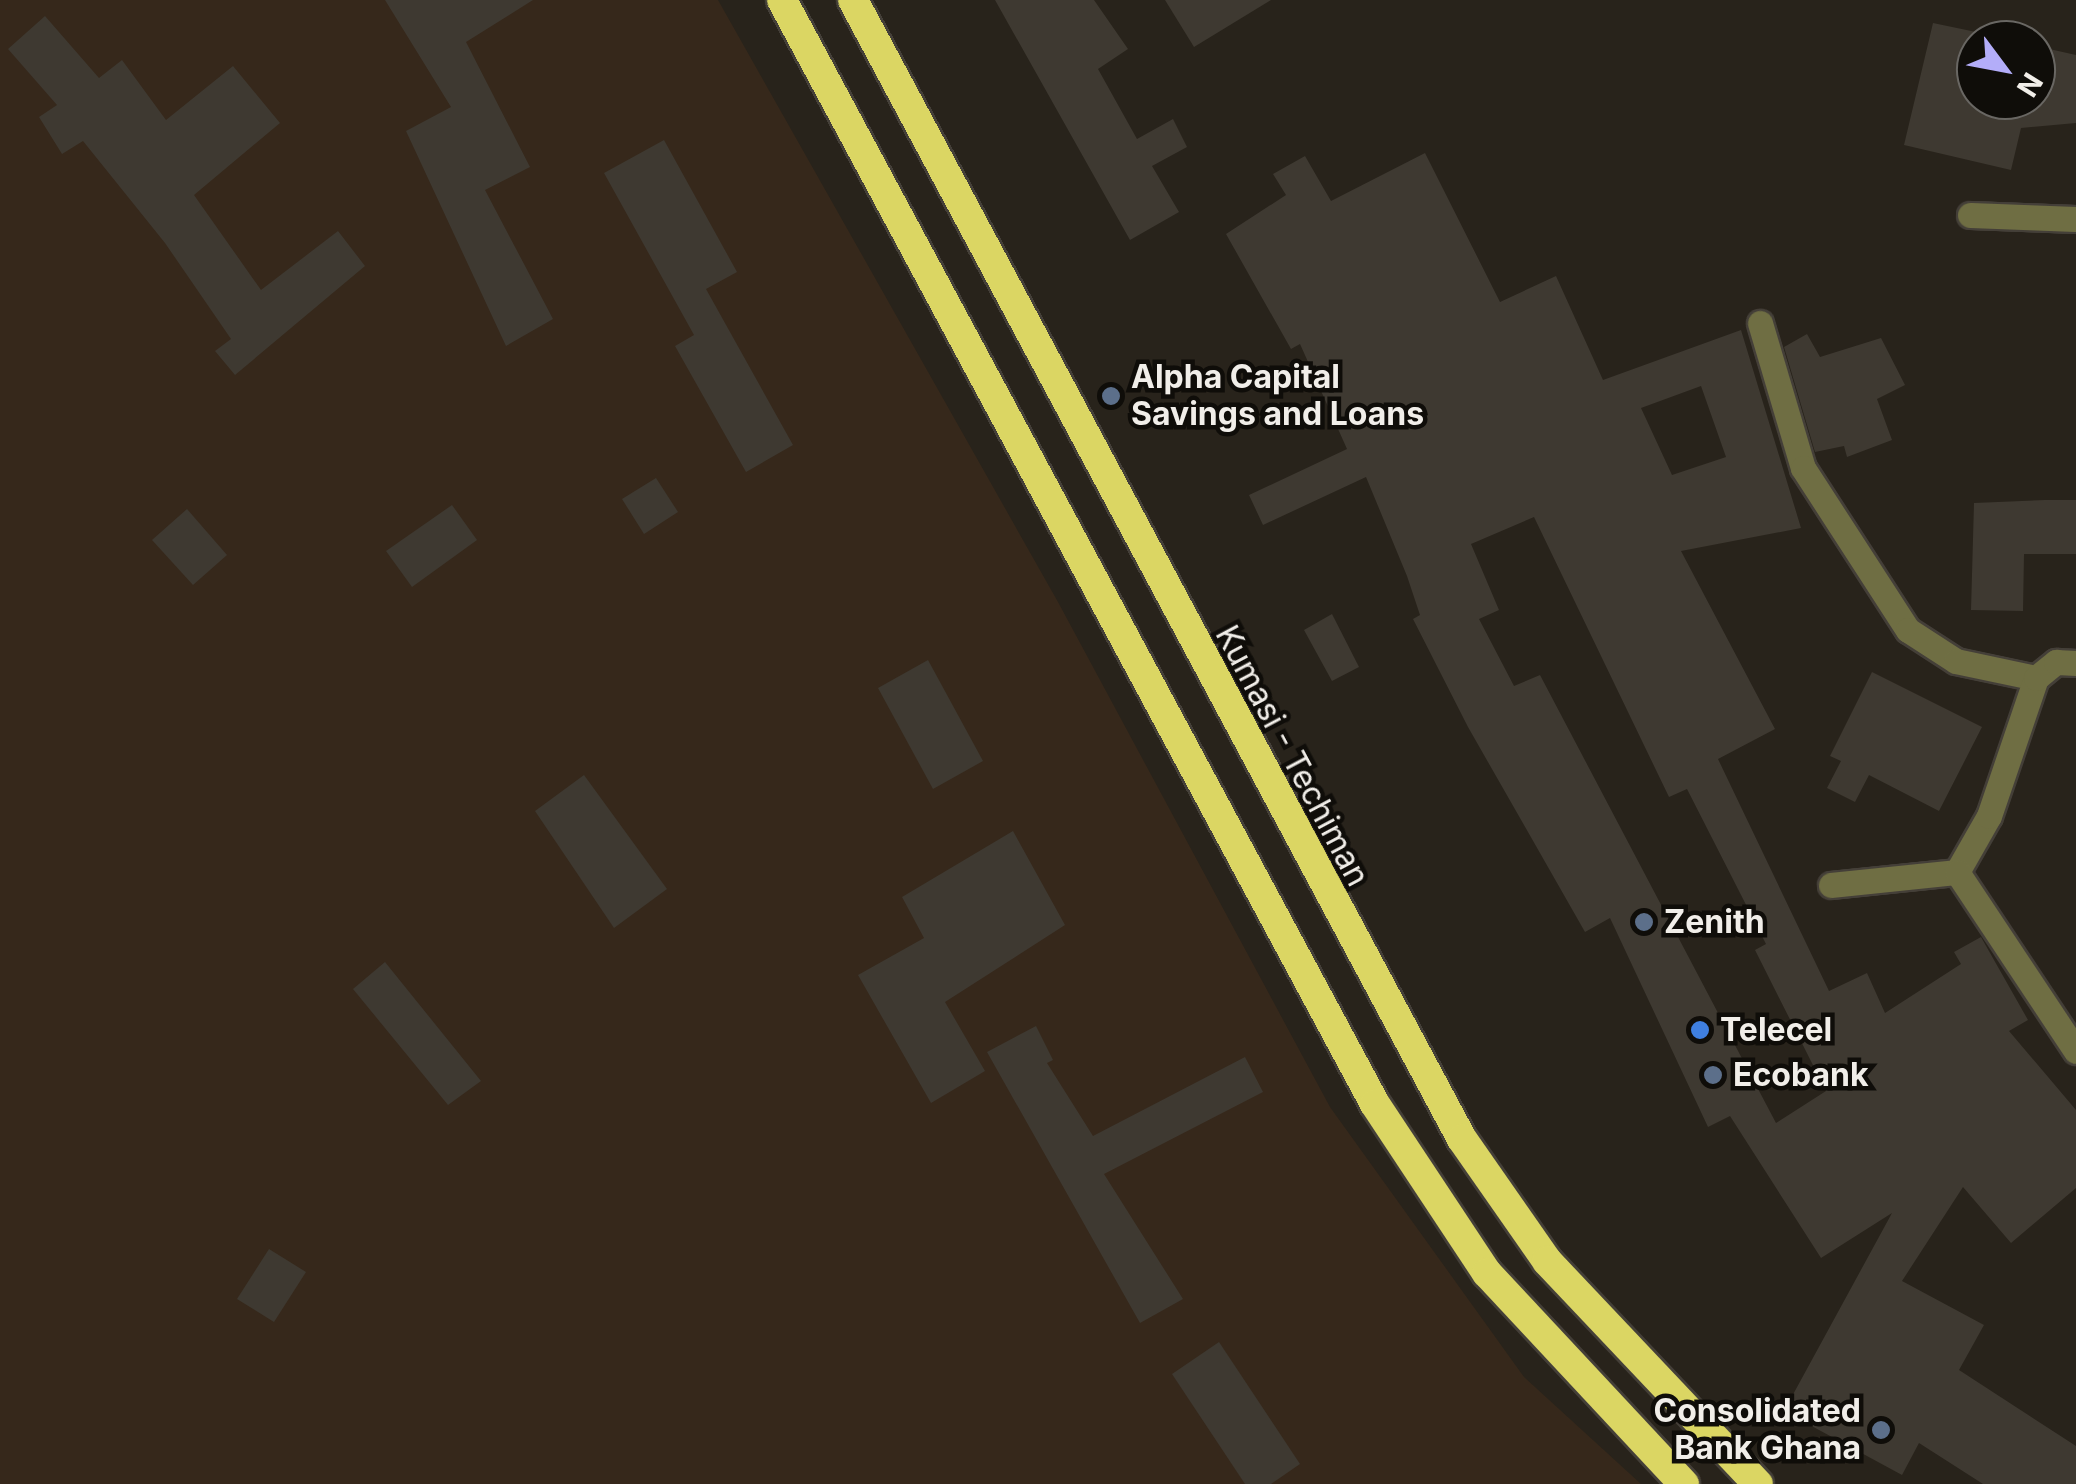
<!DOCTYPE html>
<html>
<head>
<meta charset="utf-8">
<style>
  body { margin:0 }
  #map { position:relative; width:2076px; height:1484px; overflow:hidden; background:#28231b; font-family:Inter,sans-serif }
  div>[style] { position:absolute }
  .industrial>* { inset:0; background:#36281b }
  .building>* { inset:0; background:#3e3931 }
  .roads { filter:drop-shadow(2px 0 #443f38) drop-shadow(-2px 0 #443f38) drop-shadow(0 2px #443f38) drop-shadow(0 -2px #443f38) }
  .street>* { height:25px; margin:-12.5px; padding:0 12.5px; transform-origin:12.5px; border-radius:12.5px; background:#6f6e43 }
  .highway>* { height:30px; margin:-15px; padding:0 15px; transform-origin:15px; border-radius:15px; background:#dbd663 }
  .dots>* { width:28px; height:28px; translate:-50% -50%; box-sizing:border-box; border:5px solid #0f0d09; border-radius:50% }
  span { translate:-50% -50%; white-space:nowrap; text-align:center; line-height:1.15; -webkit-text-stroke:9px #0f0d09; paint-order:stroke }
  .poi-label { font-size:32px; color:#f1eee9; font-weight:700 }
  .left { translate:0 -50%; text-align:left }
  .right { translate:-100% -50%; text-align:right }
  .street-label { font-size:32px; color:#f1eee9 }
  .north { position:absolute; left:1956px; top:20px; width:100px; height:100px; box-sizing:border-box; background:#0f0d09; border:2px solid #696763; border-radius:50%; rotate:122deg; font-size:28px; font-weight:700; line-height:40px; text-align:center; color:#f1eee9 }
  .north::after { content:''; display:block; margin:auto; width:35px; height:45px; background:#b3adf9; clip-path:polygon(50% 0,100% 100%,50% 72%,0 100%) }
</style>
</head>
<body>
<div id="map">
  <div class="industrial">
    <i style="clip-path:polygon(0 0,718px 0,1058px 602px,1330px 1107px,1524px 1377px,1641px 1484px,0 1484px)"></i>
  </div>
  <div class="building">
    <i style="clip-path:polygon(385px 0,533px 0,466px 42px,530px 167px,485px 190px,553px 319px,506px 346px,406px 131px,451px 107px)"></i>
    <i style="clip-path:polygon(995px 0,1094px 0,1128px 49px,1098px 69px,1137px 139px,1173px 119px,1187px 147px,1152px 166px,1179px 212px,1130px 240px)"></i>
    <i style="clip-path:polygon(1165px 0,1271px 0,1194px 47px)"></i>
    <i style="clip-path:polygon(45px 16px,99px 78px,122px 60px,166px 120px,233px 66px,280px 123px,194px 195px,261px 290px,338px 231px,365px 266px,235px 375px,215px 351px,231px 339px,165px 243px,83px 141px,62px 154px,39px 117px,57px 105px,8px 49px)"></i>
    <i style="clip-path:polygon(1933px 23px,1976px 32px,1976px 100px,2036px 100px,2036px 46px,2076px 55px,2076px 123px,2021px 128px,2011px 170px,1904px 145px)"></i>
    <i style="clip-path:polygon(664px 140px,737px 272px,706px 289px,793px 445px,746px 472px,675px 346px,694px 335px,604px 173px)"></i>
    <i style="clip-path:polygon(evenodd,1425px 153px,1500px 302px,1556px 276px,1603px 380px,1741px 330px,1801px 528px,1681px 551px,1775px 729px,1718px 759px,1829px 991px,1867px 973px,1885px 1013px,1961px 964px,1954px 952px,1981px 937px,2028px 1020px,2009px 1031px,2076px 1110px,2076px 1188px,2011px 1243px,1963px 1187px,1902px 1281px,1984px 1325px,1959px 1370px,2076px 1446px,2076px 1484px,1983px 1484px,1919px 1443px,1902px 1475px,1784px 1411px,1892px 1213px,1821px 1258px,1730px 1116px,1708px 1127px,1610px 918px,1585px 932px,1468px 727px,1413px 619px,1420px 615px,1407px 576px,1366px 477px,1263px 525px,1249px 495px,1347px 449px,1300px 344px,1291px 349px,1226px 234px,1286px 195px,1273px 174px,1305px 156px,1331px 201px,1425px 153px,1701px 386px,1726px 457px,1672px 475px,1641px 408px,1701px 386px,1425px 153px,1534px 517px,1669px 797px,1687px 789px,1766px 944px,1755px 950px,1826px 1091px,1776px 1123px,1540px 675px,1514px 686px,1479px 619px,1499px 610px,1471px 544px,1534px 517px)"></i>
    <i style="clip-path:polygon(1807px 334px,1820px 357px,1881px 338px,1905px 385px,1877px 399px,1892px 440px,1847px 457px,1844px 446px,1815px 452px,1784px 347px)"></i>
    <i style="clip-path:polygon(656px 478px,678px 512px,644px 534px,622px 499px)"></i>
    <i style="clip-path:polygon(2045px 500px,2076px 500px,2076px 554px,2024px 554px,2023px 611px,1971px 610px,1974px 503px)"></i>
    <i style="clip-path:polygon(452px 505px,477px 540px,412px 587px,386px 551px)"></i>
    <i style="clip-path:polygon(187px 509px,227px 555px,193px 585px,152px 540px)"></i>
    <i style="clip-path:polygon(1332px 614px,1359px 667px,1332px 681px,1304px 630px)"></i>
    <i style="clip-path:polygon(928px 660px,983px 761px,933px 789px,878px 688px)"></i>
    <i style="clip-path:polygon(1872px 672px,1982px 727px,1939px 811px,1869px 775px,1855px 802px,1827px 788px,1841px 761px,1830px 756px)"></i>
    <i style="clip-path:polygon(584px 775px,667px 889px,614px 928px,535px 811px)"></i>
    <i style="clip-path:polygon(1013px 831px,1065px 925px,945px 1002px,985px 1071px,931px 1103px,858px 975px,924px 938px,902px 897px)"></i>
    <i style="clip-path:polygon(385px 962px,481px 1081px,448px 1105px,353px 989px)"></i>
    <i style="clip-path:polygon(1036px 1026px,1053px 1060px,1047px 1063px,1093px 1136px,1245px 1057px,1263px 1092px,1104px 1174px,1183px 1299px,1140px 1323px,987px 1052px)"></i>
    <i style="clip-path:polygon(269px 1249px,306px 1272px,274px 1322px,237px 1299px)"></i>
    <i style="clip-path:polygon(1219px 1342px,1300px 1464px,1271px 1484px,1245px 1484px,1172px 1374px)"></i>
  </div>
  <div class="roads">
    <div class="street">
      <i style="left:1970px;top:215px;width:106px;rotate:2.2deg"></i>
      <i style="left:1760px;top:323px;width:151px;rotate:73.5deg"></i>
      <i style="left:1803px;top:468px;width:193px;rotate:57.1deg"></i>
      <i style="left:1908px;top:630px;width:57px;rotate:32.9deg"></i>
      <i style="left:1956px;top:661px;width:82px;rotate:12deg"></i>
      <i style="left:1957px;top:872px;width:64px;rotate:-60.3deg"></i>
      <i style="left:1989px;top:816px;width:146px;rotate:-71.2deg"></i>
      <i style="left:2036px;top:678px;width:26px;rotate:-39deg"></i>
      <i style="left:2056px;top:662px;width:20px;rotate:3deg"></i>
      <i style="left:1831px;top:885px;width:127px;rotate:-5.9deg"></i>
      <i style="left:1957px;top:872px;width:215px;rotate:56.4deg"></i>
    </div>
    <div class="highway">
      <i style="left:782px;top:0;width:1253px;rotate:61.76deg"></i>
      <i style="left:1375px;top:1104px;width:203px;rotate:56.5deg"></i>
      <i style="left:1487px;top:1273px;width:289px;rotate:47deg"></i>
      <i style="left:853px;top:0;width:1292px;rotate:61.87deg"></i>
      <i style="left:1462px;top:1139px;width:149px;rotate:55.1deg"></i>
      <i style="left:1547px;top:1261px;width:307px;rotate:46.6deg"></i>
    </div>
  </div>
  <div class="dots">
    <i style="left:1111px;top:396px;background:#5c6f8a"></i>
    <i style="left:1644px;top:922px;background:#5c6f8a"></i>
    <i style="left:1700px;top:1030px;background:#3f7fe0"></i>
    <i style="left:1713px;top:1075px;background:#5c6f8a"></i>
    <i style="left:1881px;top:1430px;background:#5c6f8a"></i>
  </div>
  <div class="poi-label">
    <span class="left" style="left:1131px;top:396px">Alpha Capital<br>Savings and Loans</span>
    <span class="left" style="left:1664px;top:922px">Zenith</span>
    <span class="left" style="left:1720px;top:1030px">Telecel</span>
    <span class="left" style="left:1733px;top:1075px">Ecobank</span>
    <span class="right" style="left:1861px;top:1430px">Consolidated<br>Bank Ghana</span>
  </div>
  <div class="street-label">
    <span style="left:1292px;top:756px;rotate:62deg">Kumasi - Techiman</span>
  </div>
  <div class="north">N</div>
</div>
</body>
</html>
